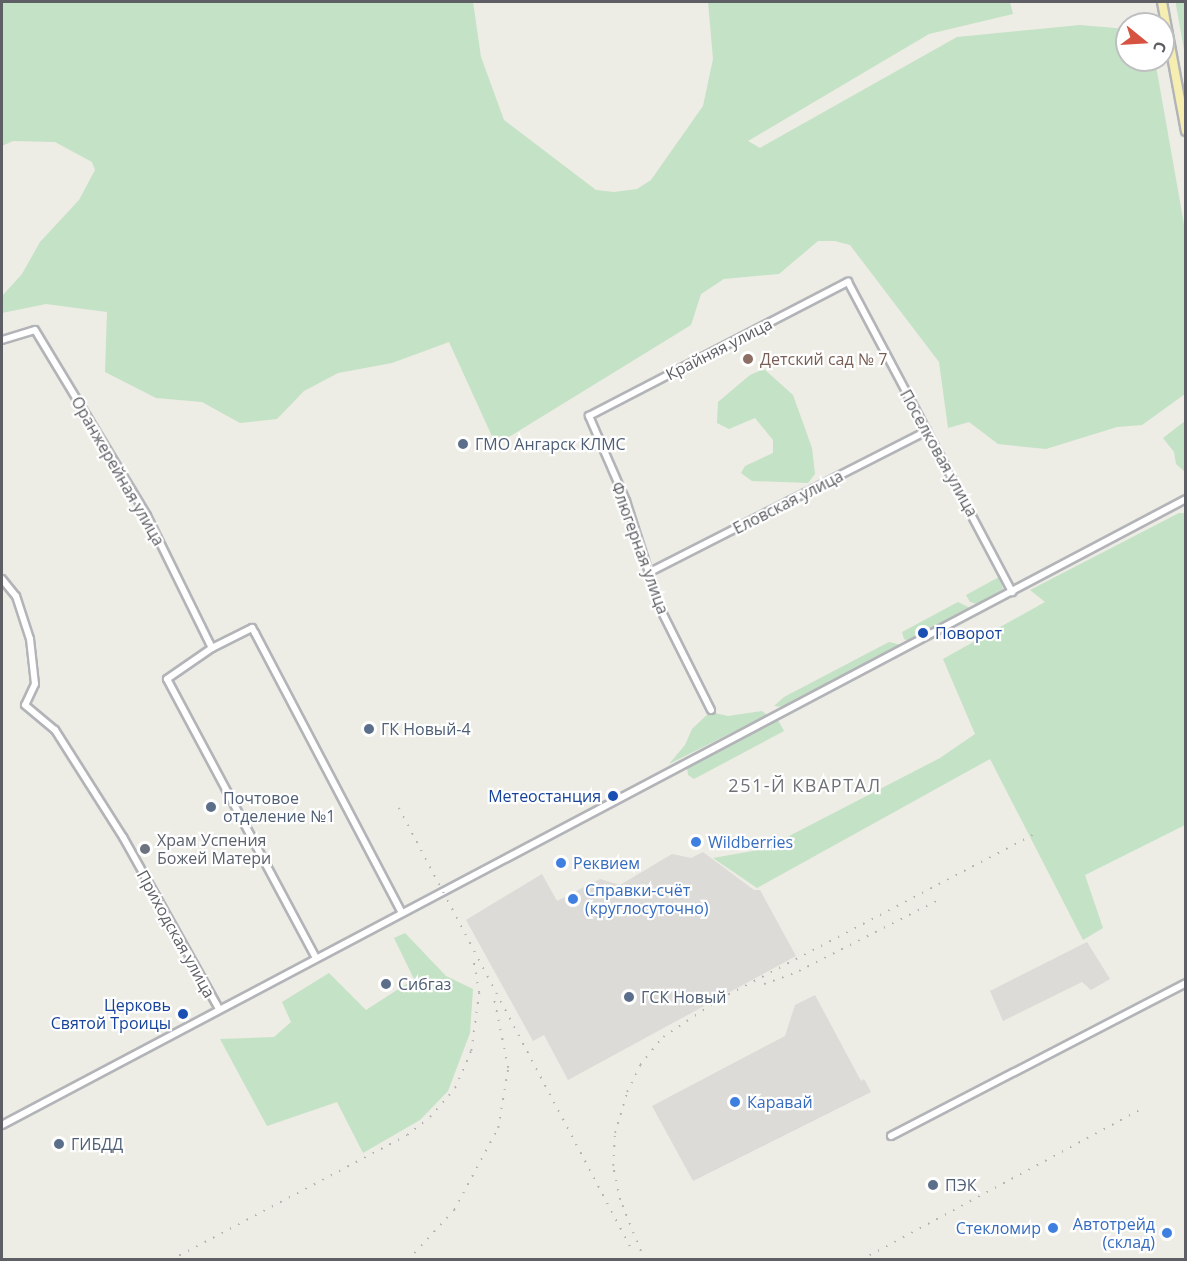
<!DOCTYPE html>
<html>
<head>
<meta charset="utf-8">
<style>
  body { margin:0 }
  #map { position:relative; width:1187px; height:1261px; overflow:hidden; background:#edece5; font-family:"Open Sans",sans-serif }
  div>[style] { position:absolute }
  .industrial>* { inset:0; background:#dcdbd7 }
  .green>* { inset:0; background:#c4e2c5 }
  .roads { filter:drop-shadow(2px 0 #b2b4b8) drop-shadow(-2px 0 #b2b4b8) drop-shadow(0 2px #b2b4b8) drop-shadow(0 -2px #b2b4b8) }
  .minor>* { height:6px; margin:-3px; padding:0 3px; transform-origin:3px; border-radius:3px; background:#fff }
  .major>* { height:8px; margin:-4px; padding:0 4px; transform-origin:4px; border-radius:4px; background:#f6eeb1 }
  .rail>* { height:1.5px; margin-top:-0.75px; transform-origin:0; background:repeating-linear-gradient(90deg,#b3b3b4 0 1.5px,transparent 0 9.5px) }
  .dots>* { width:16px; height:16px; translate:-50% -50%; box-sizing:border-box; border:3px solid #fff; border-radius:50% }
  span { translate:-50% -50%; white-space:nowrap; text-align:center; line-height:1.15; -webkit-text-stroke:4.5px #fff; paint-order:stroke }
  .street-label { font-size:16px; color:#5d5f64 }
  .education-label { font-size:16px; color:#785e54 }
  .left { translate:0 -50%; text-align:left }
  .service-label { font-size:16px; color:#4e5e75 }
  .transit-label { font-size:16px; color:#164399 }
  .right { translate:-100% -50%; text-align:right }
  .worship-label { font-size:16px; color:#5b616d }
  .shop-label { font-size:16px; color:#366cbe }
  .neighbourhood-label { font-size:18px; color:#6e7176; letter-spacing:1.5px }
  .frame { position:absolute; inset:0; border:3px solid #5d5f64; pointer-events:none }
  .north { position:absolute; left:1115px; top:12px; width:60px; height:60px; box-sizing:border-box; background:#fff; border:2px solid #bebfc1; border-radius:50%; rotate:108deg; font-size:16px; font-weight:700; line-height:24px; text-align:center; color:#5d5f64 }
  .north::after { content:''; display:block; margin:auto; width:21px; height:27px; background:#d65342; clip-path:polygon(50% 0,100% 100%,50% 72%,0 100%) }
</style>
</head>
<body>
<div id="map">
  <div class="industrial">
    <i style="clip-path:polygon(703px 852px,754px 890px,760px 890px,796px 956px,568px 1080px,544px 1035px,533px 1041px,466px 920px,542px 874px,557px 901px,600px 879px,620px 885px,672px 854px,691px 858px)"></i>
    <i style="clip-path:polygon(1087px 942px,1110px 979px,1091px 990px,1082px 982px,1003px 1021px,990px 991px)"></i>
    <i style="clip-path:polygon(815px 995px,861px 1081px,864px 1079px,871px 1092px,693px 1181px,652px 1106px,785px 1036px,795px 1005px)"></i>
  </div>
  <div class="green">
    <i style="clip-path:polygon(2px 2px,473px 2px,481px 57px,504px 120px,596px 190px,614px 192px,637px 189px,651px 180px,703px 106px,713px 59px,708px 2px,1010px 2px,1013px 14px,929px 34px,748px 141px,760px 148px,957px 37px,1080px 25px,1127px 29px,1127px 60px,1155px 60px,1185px 230px,1185px 394px,1142px 425px,1117px 427px,1046px 449px,998px 444px,969px 422px,948px 428px,939px 362px,850px 245px,835px 241px,818px 241px,779px 274px,724px 279px,701px 294px,691px 325px,496px 445px,449px 342px,392px 363px,338px 373px,304px 391px,277px 419px,240px 423px,202px 402px,156px 398px,105px 372px,107px 312px,46px 304px,2px 313px,2px 296px,22px 274px,40px 242px,79px 200px,95px 170px,92px 162px,55px 142px,13px 141px,2px 146px)"></i>
    <i style="clip-path:polygon(1176px 2px,1185px 2px,1185px 55px,1176px 5px)"></i>
    <i style="clip-path:polygon(764px 369px,793px 395px,812px 448px,815px 474px,808px 483px,752px 481px,741px 473px,745px 466px,773px 453px,773px 440px,755px 418px,729px 429px,717px 423px,718px 402px,750px 375px)"></i>
    <i style="clip-path:polygon(1185px 421px,1185px 472px,1176px 464px,1174px 452px,1163px 438px)"></i>
    <i style="clip-path:polygon(1179px 513px,1186px 513px,1185px 825px,1085px 875px,1103px 928px,1083px 940px,990px 759px,757px 888px,713px 858px,764px 849px,940px 758px,975px 734px,943px 659px,1045px 602px,1030px 590px)"></i>
    <i style="clip-path:polygon(999px 577px,1003px 589px,977px 604px,970px 602px,966px 595px)"></i>
    <i style="clip-path:polygon(958px 602px,970px 608px,908px 641px,904px 639px,902px 632px)"></i>
    <i style="clip-path:polygon(889px 642px,901px 645px,783px 707px,774px 706px,784px 697px)"></i>
    <i style="clip-path:polygon(762px 711px,767px 715px,669px 764px,685px 745px,692px 729px,710px 712px,728px 716px)"></i>
    <i style="clip-path:polygon(778px 720px,784px 731px,694px 779px,688px 775px,687px 767px)"></i>
    <i style="clip-path:polygon(405px 933px,446px 976px,473px 989px,470px 1033px,448px 1091px,420px 1120px,363px 1153px,337px 1102px,267px 1126px,220px 1039px,274px 1037px,291px 1022px,282px 1002px,329px 973px,366px 1010px,414px 979px,394px 938px)"></i>
  </div>
  <div class="roads">
    <div class="minor">
      <i style="left:2px;top:340px;width:34px;rotate:-17deg"></i>
      <i style="left:35px;top:330px;width:217px;rotate:58.9deg"></i>
      <i style="left:147px;top:516px;width:147px;rotate:63.8deg"></i>
      <i style="left:650px;top:572px;width:311px;rotate:-27deg"></i>
      <i style="left:2px;top:579px;width:22px;rotate:51deg"></i>
      <i style="left:16px;top:596px;width:45px;rotate:72deg"></i>
      <i style="left:30px;top:639px;width:45px;rotate:83.7deg"></i>
      <i style="left:35px;top:684px;width:23px;rotate:115deg"></i>
      <i style="left:25px;top:705px;width:39px;rotate:40deg"></i>
      <i style="left:55px;top:730px;width:127px;rotate:57.6deg"></i>
      <i style="left:123px;top:837px;width:197px;rotate:60.8deg"></i>
      <i style="left:711px;top:710px;width:112px;rotate:-116.6deg"></i>
      <i style="left:661px;top:610px;width:114px;rotate:-107.8deg"></i>
      <i style="left:626px;top:501px;width:93px;rotate:-113.5deg"></i>
      <i style="left:589px;top:416px;width:292px;rotate:-27.4deg"></i>
      <i style="left:848px;top:282px;width:351px;rotate:62.1deg"></i>
      <i style="left:316px;top:958px;width:316px;rotate:-118.1deg"></i>
      <i style="left:167px;top:679px;width:55px;rotate:-34.6deg"></i>
      <i style="left:212px;top:648px;width:45px;rotate:-26.6deg"></i>
      <i style="left:252px;top:628px;width:6px;rotate:59deg"></i>
      <i style="left:255px;top:633px;width:316px;rotate:62.3deg"></i>
      <i style="left:2px;top:1125px;width:1339px;rotate:-27.87deg"></i>
      <i style="left:891px;top:1136px;width:332px;rotate:-27.4deg"></i>
    </div>
    <div class="major">
      <i style="left:1162px;top:2px;width:131px;rotate:79.5deg"></i>
    </div>
  </div>
  <div class="rail">
    <i style="left:399px;top:808px;width:499px;rotate:62.2deg"></i>
    <i style="left:764px;top:984px;width:37px;rotate:-20deg"></i>
    <i style="left:799px;top:971px;width:161px;rotate:-27deg"></i>
    <i style="left:171px;top:1260px;width:267px;rotate:-27.9deg"></i>
    <i style="left:407px;top:1135px;width:29px;rotate:-38deg"></i>
    <i style="left:430px;top:1117px;width:38px;rotate:-49deg"></i>
    <i style="left:455px;top:1088px;width:40px;rotate:-66.6deg"></i>
    <i style="left:471px;top:1051px;width:59px;rotate:-82.1deg"></i>
    <i style="left:479px;top:993px;width:36px;rotate:-100deg"></i>
    <i style="left:408px;top:1260px;width:68px;rotate:-47.4deg"></i>
    <i style="left:454px;top:1210px;width:93px;rotate:-61.8deg"></i>
    <i style="left:498px;top:1128px;width:61px;rotate:-80.5deg"></i>
    <i style="left:508px;top:1068px;width:69px;rotate:-101.6deg"></i>
    <i style="left:644px;top:1260px;width:65px;rotate:-111.8deg"></i>
    <i style="left:620px;top:1200px;width:35px;rotate:-102deg"></i>
    <i style="left:613px;top:1166px;width:33px;rotate:-87deg"></i>
    <i style="left:615px;top:1133px;width:43px;rotate:-73.7deg"></i>
    <i style="left:627px;top:1092px;width:30px;rotate:-64deg"></i>
    <i style="left:640px;top:1065px;width:36px;rotate:-51deg"></i>
    <i style="left:663px;top:1037px;width:69px;rotate:-33.7deg"></i>
    <i style="left:720px;top:999px;width:359px;rotate:-27.7deg"></i>
    <i style="left:861px;top:1260px;width:318px;rotate:-28.3deg"></i>
  </div>
  <div class="dots">
    <i style="left:748px;top:359px;background:#8d6e63"></i>
    <i style="left:463px;top:444px;background:#5c6f8a"></i>
    <i style="left:923px;top:633px;background:#1a4fb4"></i>
    <i style="left:369px;top:729px;background:#5c6f8a"></i>
    <i style="left:613px;top:796px;background:#1a4fb4"></i>
    <i style="left:211px;top:807px;background:#5c6f8a"></i>
    <i style="left:696px;top:842px;background:#3f7fe0"></i>
    <i style="left:145px;top:849px;background:#6b7280"></i>
    <i style="left:561px;top:863px;background:#3f7fe0"></i>
    <i style="left:573px;top:899px;background:#3f7fe0"></i>
    <i style="left:386px;top:984px;background:#5c6f8a"></i>
    <i style="left:629px;top:997px;background:#5c6f8a"></i>
    <i style="left:183px;top:1014px;background:#1a4fb4"></i>
    <i style="left:735px;top:1102px;background:#3f7fe0"></i>
    <i style="left:59px;top:1144px;background:#5c6f8a"></i>
    <i style="left:933px;top:1185px;background:#5c6f8a"></i>
    <i style="left:1053px;top:1228px;background:#3f7fe0"></i>
    <i style="left:1167px;top:1233px;background:#3f7fe0"></i>
  </div>
  <div class="street-label">
    <span style="left:719px;top:349px;rotate:-27deg">Крайняя улица</span>
    <span style="left:939px;top:453px;rotate:61deg">Поселковая улица</span>
    <span style="left:118px;top:471px;rotate:60deg">Оранжерейная улица</span>
    <span style="left:788px;top:502px;rotate:-27deg">Еловская улица</span>
    <span style="left:640px;top:548px;rotate:70deg">Флюгерная улица</span>
    <span style="left:176px;top:934px;rotate:61deg">Приходская улица</span>
  </div>
  <div class="education-label">
    <span class="left" style="left:760px;top:359px">Детский сад № 7</span>
  </div>
  <div class="service-label">
    <span class="left" style="left:475px;top:444px">ГМО Ангарск КЛМС</span>
    <span class="left" style="left:381px;top:729px">ГК Новый-4</span>
    <span class="left" style="left:223px;top:807px">Почтовое<br>отделение №1</span>
    <span class="left" style="left:398px;top:984px">Сибгаз</span>
    <span class="left" style="left:641px;top:997px">ГСК Новый</span>
    <span class="left" style="left:71px;top:1144px">ГИБДД</span>
    <span class="left" style="left:945px;top:1185px">ПЭК</span>
  </div>
  <div class="transit-label">
    <span class="left" style="left:935px;top:633px">Поворот</span>
    <span class="right" style="left:601px;top:796px">Метеостанция</span>
    <span class="right" style="left:171px;top:1014px">Церковь<br>Святой Троицы</span>
  </div>
  <div class="worship-label">
    <span class="left" style="left:157px;top:849px">Храм Успения<br>Божей Матери</span>
  </div>
  <div class="shop-label">
    <span class="left" style="left:708px;top:842px">Wildberries</span>
    <span class="left" style="left:573px;top:863px">Реквием</span>
    <span class="left" style="left:585px;top:899px">Справки-счёт<br>(круглосуточно)</span>
    <span class="left" style="left:747px;top:1102px">Каравай</span>
    <span class="right" style="left:1155px;top:1233px">Автотрейд<br>(склад)</span>
    <span class="right" style="left:1041px;top:1228px">Стекломир</span>
  </div>
  <div class="neighbourhood-label">
    <span style="left:805px;top:785px">251-Й КВАРТАЛ</span>
  </div>
  <div class="frame"></div>
  <div class="north">С</div>
</div>
</body>
</html>
